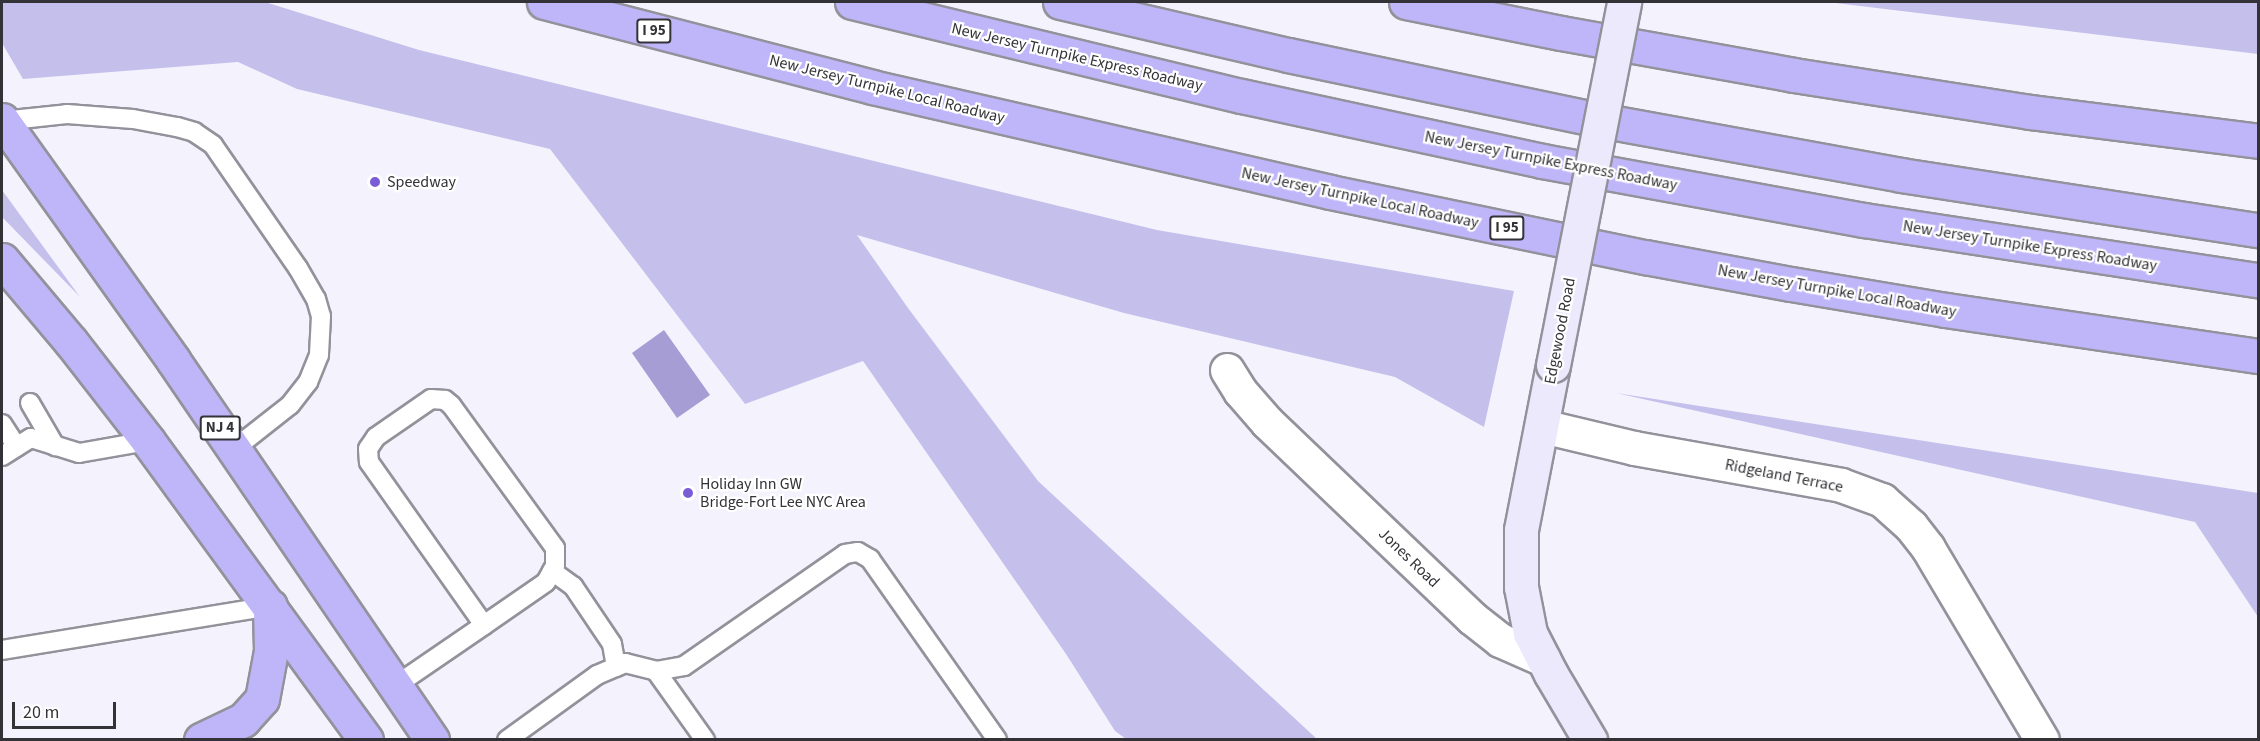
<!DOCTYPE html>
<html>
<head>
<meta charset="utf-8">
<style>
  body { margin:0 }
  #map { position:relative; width:2260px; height:741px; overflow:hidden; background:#f4f3fd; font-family:"Source Sans 3",sans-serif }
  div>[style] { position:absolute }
  .green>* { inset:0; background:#c5c0eb }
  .water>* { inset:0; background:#a59dd3 }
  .roads { filter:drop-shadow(2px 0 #93929b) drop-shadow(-2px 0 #93929b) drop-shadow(0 2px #93929b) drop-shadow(0 -2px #93929b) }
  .lane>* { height:18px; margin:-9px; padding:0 9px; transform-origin:9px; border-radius:9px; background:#fff }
  .street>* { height:33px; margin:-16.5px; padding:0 16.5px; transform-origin:16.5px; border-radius:16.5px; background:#fff }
  .secondary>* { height:33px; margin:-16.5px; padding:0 16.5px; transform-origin:16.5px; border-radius:16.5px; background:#ece9fd }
  .highway>* { height:33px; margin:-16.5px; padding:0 16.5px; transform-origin:16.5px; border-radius:16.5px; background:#bfb5f9 }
  .bridges { filter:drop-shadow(2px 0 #93929b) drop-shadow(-2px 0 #93929b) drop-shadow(0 2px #93929b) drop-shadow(0 -2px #93929b) }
  .secondary-bridge>* { height:33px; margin:-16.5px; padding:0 16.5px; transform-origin:16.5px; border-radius:16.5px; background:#ece9fd }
  .dots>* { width:16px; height:16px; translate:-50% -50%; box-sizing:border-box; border:3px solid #fff; border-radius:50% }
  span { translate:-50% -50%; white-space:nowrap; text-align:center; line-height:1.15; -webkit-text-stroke:4.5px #fff; paint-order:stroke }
  .shield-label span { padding:2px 4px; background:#fff; border:2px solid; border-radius:4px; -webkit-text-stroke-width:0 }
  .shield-label { font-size:15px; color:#333337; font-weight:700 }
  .street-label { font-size:16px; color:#333337 }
  .poi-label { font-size:16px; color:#333337 }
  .left { translate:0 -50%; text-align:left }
  .frame { position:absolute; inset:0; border:3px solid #333337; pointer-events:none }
  .scale { position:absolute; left:12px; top:702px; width:104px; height:27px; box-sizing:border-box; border:3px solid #333337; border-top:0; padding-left:8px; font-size:18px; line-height:21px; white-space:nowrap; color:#333337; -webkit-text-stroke:4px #fff; paint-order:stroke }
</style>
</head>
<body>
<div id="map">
  <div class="green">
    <i style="clip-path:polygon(2px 2px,265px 2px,419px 50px,1157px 230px,1514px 291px,1484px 427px,1395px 377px,1124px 313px,857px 235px,908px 308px,1038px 481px,1317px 739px,1126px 739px,1115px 731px,1066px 654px,863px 361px,745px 404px,550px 149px,297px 89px,238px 62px,23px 79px,2px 43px)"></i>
    <i style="clip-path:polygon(1827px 2px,2258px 2px,2258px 54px)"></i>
    <i style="clip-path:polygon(2px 190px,80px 297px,2px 217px)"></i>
    <i style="clip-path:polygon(1616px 393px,2258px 493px,2258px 617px,2195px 522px)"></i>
  </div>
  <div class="water">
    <i style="clip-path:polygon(664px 330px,710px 395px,677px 418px,632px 353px)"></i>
  </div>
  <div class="roads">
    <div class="lane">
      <i style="left:2px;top:121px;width:65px;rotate:-6.1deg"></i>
      <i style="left:67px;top:114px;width:66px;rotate:4.3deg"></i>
      <i style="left:133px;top:119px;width:45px;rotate:10.3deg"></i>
      <i style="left:177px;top:127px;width:18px;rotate:16deg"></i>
      <i style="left:194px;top:132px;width:23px;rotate:34deg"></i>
      <i style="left:213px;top:145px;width:150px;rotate:55.4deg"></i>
      <i style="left:298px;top:268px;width:36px;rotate:60deg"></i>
      <i style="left:316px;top:299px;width:18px;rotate:74deg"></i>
      <i style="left:321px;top:316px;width:39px;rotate:93deg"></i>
      <i style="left:319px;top:355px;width:29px;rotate:112deg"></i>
      <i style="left:308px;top:382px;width:29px;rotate:128deg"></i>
      <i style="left:290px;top:405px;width:71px;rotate:141.8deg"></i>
      <i style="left:30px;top:403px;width:50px;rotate:59.8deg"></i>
      <i style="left:2px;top:424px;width:27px;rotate:57deg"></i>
      <i style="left:2px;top:456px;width:34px;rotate:-32deg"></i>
      <i style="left:31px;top:438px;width:50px;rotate:17.4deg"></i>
      <i style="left:79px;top:453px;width:70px;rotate:-9.9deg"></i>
      <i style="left:552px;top:571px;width:26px;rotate:36deg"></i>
      <i style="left:573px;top:586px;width:70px;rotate:56.1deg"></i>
      <i style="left:612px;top:644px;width:23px;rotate:80deg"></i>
      <i style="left:2px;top:650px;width:272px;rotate:-9.3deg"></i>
      <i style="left:656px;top:671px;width:85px;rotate:54.6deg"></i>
      <i style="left:395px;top:686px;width:108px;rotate:-34.4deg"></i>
      <i style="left:484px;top:625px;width:75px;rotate:-34.7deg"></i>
      <i style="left:546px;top:582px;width:18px;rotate:-61deg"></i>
      <i style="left:555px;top:566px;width:18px;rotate:-90deg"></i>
      <i style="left:555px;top:548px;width:177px;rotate:-126deg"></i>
      <i style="left:451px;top:405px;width:8px;rotate:-140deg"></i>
      <i style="left:445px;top:400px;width:14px;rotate:-176deg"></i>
      <i style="left:431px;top:399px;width:67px;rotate:145.4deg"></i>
      <i style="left:376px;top:437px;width:14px;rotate:124deg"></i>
      <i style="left:368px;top:449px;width:13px;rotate:86deg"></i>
      <i style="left:369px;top:462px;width:199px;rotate:54.8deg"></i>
      <i style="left:507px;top:740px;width:111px;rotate:-35.8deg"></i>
      <i style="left:597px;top:675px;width:21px;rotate:-23deg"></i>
      <i style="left:616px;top:667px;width:10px;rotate:-24deg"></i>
      <i style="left:625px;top:663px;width:32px;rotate:14deg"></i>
      <i style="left:656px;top:671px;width:28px;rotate:-10deg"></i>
      <i style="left:684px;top:666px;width:196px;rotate:-34.8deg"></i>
      <i style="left:845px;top:554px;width:13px;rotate:-9deg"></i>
      <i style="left:858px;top:552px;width:14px;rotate:30deg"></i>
      <i style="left:870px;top:559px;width:221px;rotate:54.9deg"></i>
    </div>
    <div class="street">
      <i style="left:1227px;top:370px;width:25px;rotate:58deg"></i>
      <i style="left:1240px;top:391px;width:41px;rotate:48.9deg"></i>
      <i style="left:1267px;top:422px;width:284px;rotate:43.7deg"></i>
      <i style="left:1472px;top:618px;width:36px;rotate:38deg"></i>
      <i style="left:1500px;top:640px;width:47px;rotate:23.8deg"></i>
      <i style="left:1542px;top:426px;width:95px;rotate:13.4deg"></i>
      <i style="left:1634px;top:448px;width:210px;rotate:10.1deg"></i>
      <i style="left:1841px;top:485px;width:44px;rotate:20.1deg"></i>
      <i style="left:1882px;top:500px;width:39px;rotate:42deg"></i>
      <i style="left:1911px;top:526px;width:28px;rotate:52deg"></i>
      <i style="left:1928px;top:548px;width:223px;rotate:59.3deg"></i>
    </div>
    <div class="secondary">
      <i style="left:1553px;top:365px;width:168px;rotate:101deg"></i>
      <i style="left:1521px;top:530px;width:57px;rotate:90deg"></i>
      <i style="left:1521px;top:587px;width:47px;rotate:78.9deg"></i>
      <i style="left:1530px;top:633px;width:46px;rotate:62.9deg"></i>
      <i style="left:1551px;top:674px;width:77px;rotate:59.4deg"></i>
    </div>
    <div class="highway">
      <i style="left:544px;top:2px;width:339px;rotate:14.5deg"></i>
      <i style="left:872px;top:87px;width:470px;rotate:12.9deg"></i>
      <i style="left:1330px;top:192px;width:322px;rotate:11.7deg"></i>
      <i style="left:1645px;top:257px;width:148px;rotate:10.5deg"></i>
      <i style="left:1791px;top:284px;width:157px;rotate:9.5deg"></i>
      <i style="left:1946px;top:310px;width:315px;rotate:8.4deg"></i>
      <i style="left:852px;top:2px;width:401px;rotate:13.6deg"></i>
      <i style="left:1242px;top:96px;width:307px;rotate:12.2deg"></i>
      <i style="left:1542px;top:161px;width:327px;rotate:10.4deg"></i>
      <i style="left:1864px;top:220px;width:399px;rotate:8.7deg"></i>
      <i style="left:1060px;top:2px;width:234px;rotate:13.1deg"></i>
      <i style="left:1288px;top:55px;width:329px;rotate:11.8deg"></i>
      <i style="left:1610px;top:122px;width:296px;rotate:10.3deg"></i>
      <i style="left:1901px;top:175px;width:361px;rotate:8.8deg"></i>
      <i style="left:1406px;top:2px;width:158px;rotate:11.3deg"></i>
      <i style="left:1561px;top:33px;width:237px;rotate:10.2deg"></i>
      <i style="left:1794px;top:75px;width:239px;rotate:8.9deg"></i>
      <i style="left:2030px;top:112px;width:230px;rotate:7.2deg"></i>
      <i style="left:2px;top:120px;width:295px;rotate:54.5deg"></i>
      <i style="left:173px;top:360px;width:460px;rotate:55.7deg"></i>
      <i style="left:2px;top:260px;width:107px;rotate:49.9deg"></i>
      <i style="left:71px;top:342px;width:125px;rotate:52.1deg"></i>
      <i style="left:148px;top:441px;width:370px;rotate:53.9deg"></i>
      <i style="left:201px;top:740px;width:47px;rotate:-25.5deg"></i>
      <i style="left:243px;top:720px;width:28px;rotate:-48deg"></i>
      <i style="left:262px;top:699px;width:49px;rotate:-79.4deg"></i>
      <i style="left:271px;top:651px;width:45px;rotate:-91.3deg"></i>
    </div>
  </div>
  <div class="bridges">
    <div class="secondary-bridge">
      <i style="left:1553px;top:365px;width:370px;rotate:-78.9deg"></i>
    </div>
  </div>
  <div class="dots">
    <i style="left:375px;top:182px;background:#7b5cd7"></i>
    <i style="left:688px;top:493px;background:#7b5cd7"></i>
  </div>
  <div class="shield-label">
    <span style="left:654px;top:31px">I 95</span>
    <span style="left:1507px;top:228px">I 95</span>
    <span style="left:220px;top:428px">NJ 4</span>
  </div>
  <div class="street-label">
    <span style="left:1077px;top:57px;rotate:13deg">New Jersey Turnpike Express Roadway</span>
    <span style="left:887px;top:89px;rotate:14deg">New Jersey Turnpike Local Roadway</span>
    <span style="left:1551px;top:161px;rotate:11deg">New Jersey Turnpike Express Roadway</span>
    <span style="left:1360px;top:198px;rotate:12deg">New Jersey Turnpike Local Roadway</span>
    <span style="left:2030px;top:246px;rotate:9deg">New Jersey Turnpike Express Roadway</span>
    <span style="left:1837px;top:291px;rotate:10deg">New Jersey Turnpike Local Roadway</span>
    <span style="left:1560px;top:331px;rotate:-79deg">Edgewood Road</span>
    <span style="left:1784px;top:476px;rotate:11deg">Ridgeland Terrace</span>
    <span style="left:1409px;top:558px;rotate:44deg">Jones Road</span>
  </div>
  <div class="poi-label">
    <span class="left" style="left:387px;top:182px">Speedway</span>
    <span class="left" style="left:700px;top:493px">Holiday Inn GW<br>Bridge-Fort Lee NYC Area</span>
  </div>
  <div class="frame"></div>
  <div class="scale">20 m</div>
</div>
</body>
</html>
